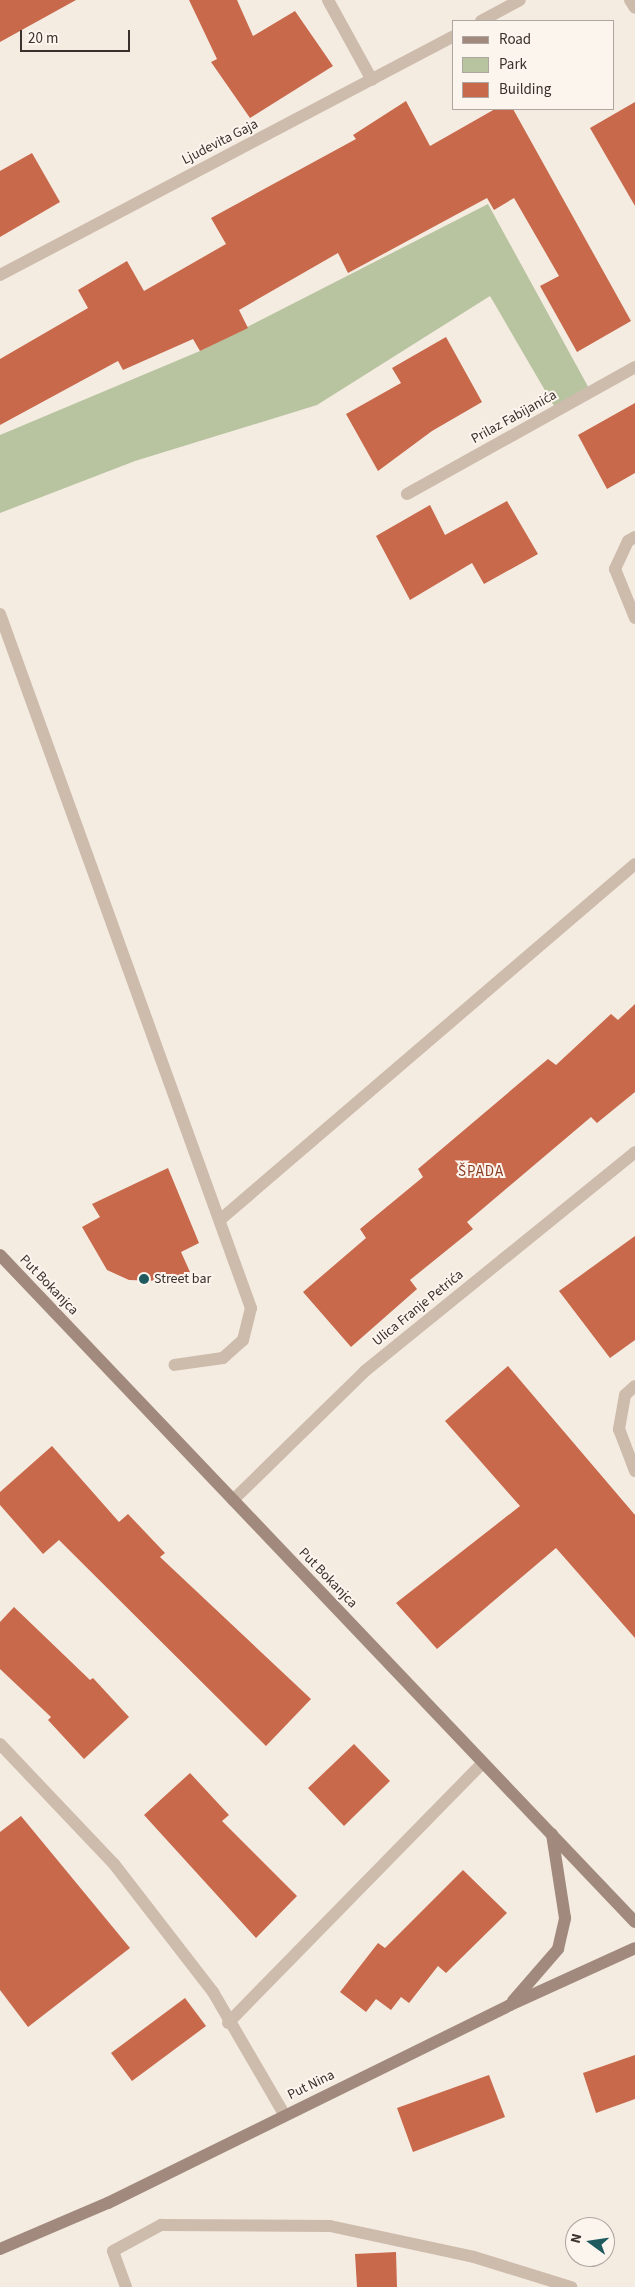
<!DOCTYPE html>
<html>
<head>
<meta charset="utf-8">
<style>
  body { margin:0 }
  #map { position:relative; width:635px; height:2287px; overflow:hidden; background:#f4ebe1; font-family:"Source Sans 3",sans-serif }
  div>[style] { position:absolute }
  .green>* { inset:0; background:#b8c4a0 }
  .building>* { inset:0; background:#c8694b }
  .service>* { height:12px; margin:-6px; padding:0 6px; transform-origin:6px; border-radius:6px; background:#cdbbac }
  .minor>* { height:12px; margin:-6px; padding:0 6px; transform-origin:6px; border-radius:6px; background:#cdbbac }
  .secondary>* { height:12px; margin:-6px; padding:0 6px; transform-origin:6px; border-radius:6px; background:#a18a7d }
  .dots>* { width:14px; height:14px; translate:-50% -50%; box-sizing:border-box; border:2px solid #fbf5ee; border-radius:50% }
  span { translate:-50% -50%; white-space:nowrap; text-align:center; line-height:1.15; -webkit-text-stroke:4px #fbf5ee; paint-order:stroke }
  .street-label { font-size:14px; color:#3b302b }
  .poi-label { font-size:14px; color:#3b302b }
  .left { translate:0 -50%; text-align:left }
  .neighbourhood-label { font-size:15px; color:#8c3b22; letter-spacing:1px }
  .legend { position:absolute; left:452px; top:20px; width:162px; height:90px; box-sizing:border-box; background:#fbf5ee; border:1px solid #aea6a0; margin:0; padding:6px 9px; list-style:none; font-size:15px; color:#3b302b }
  .legend li { display:flex; align-items:center; gap:10px; height:25px }
  .legend b { width:25px; border:1px solid #aea6a0 }
  .north { position:absolute; left:565px; top:2217px; width:50px; height:50px; box-sizing:border-box; background:#fbf5ee; border:1px solid #aea6a0; border-radius:50%; rotate:284deg; font-size:14px; font-weight:700; line-height:20px; text-align:center; color:#3b302b }
  .north::after { content:''; display:block; margin:auto; width:18px; height:22px; background:#1f5a5e; clip-path:polygon(50% 0,100% 100%,50% 72%,0 100%) }
  .scale { position:absolute; left:20px; top:30px; width:110px; height:22px; box-sizing:border-box; border:2px solid #3b302b; border-top:0; padding-left:6px; font-size:15px; line-height:18px; white-space:nowrap; color:#3b302b; -webkit-text-stroke:4px #fbf5ee; paint-order:stroke }
</style>
</head>
<body>
<div id="map">
  <div class="green">
    <i style="clip-path:polygon(488px 204px,591px 392px,557px 411px,490px 296px,317px 405px,135px 461px,0 513px,0 435px,200px 351px)"></i>
  </div>
  <div class="building">
    <i style="clip-path:polygon(0 0,76px 0,0 42px)"></i>
    <i style="clip-path:polygon(189px 0,237px 0,253px 36px,295px 11px,333px 66px,250px 118px,211px 62px,217px 59px)"></i>
    <i style="clip-path:polygon(406px 101px,430px 146px,495px 109px,513px 109px,631px 321px,577px 352px,540px 286px,559px 276px,514px 198px,494px 210px,487px 198px,348px 273px,338px 253px,239px 310px,248px 328px,200px 351px,193px 339px,123px 370px,118px 361px,0 425px,0 359px,88px 308px,78px 290px,127px 261px,144px 291px,226px 244px,211px 218px,356px 139px,353px 135px)"></i>
    <i style="clip-path:polygon(635px 102px,635px 206px,590px 128px)"></i>
    <i style="clip-path:polygon(32px 153px,60px 202px,0 237px,0 171px)"></i>
    <i style="clip-path:polygon(446px 337px,482px 402px,432px 431px,378px 471px,346px 414px,401px 383px,392px 368px)"></i>
    <i style="clip-path:polygon(635px 403px,635px 473px,607px 489px,578px 435px)"></i>
    <i style="clip-path:polygon(507px 501px,538px 554px,484px 584px,472px 563px,410px 600px,376px 536px,430px 505px,445px 535px)"></i>
    <i style="clip-path:polygon(635px 1004px,635px 1092px,597px 1123px,591px 1117px,467px 1222px,473px 1229px,410px 1280px,417px 1289px,351px 1347px,303px 1292px,366px 1238px,360px 1229px,423px 1177px,418px 1169px,548px 1059px,556px 1065px,611px 1014px,618px 1020px)"></i>
    <i style="clip-path:polygon(168px 1168px,199px 1243px,181px 1252px,190px 1272px,162px 1281px,129px 1280px,107px 1270px,82px 1227px,100px 1217px,92px 1204px)"></i>
    <i style="clip-path:polygon(635px 1236px,635px 1340px,610px 1358px,559px 1291px)"></i>
    <i style="clip-path:polygon(508px 1366px,635px 1515px,635px 1638px,556px 1548px,437px 1649px,396px 1603px,520px 1506px,445px 1421px)"></i>
    <i style="clip-path:polygon(52px 1446px,119px 1522px,128px 1514px,165px 1553px,160px 1557px,311px 1699px,266px 1746px,59px 1540px,43px 1554px,0 1505px,0 1492px)"></i>
    <i style="clip-path:polygon(14px 1607px,90px 1680px,93px 1678px,129px 1717px,84px 1759px,48px 1720px,51px 1717px,0 1669px,0 1622px)"></i>
    <i style="clip-path:polygon(354px 1744px,390px 1781px,344px 1826px,308px 1788px)"></i>
    <i style="clip-path:polygon(190px 1773px,229px 1815px,222px 1821px,297px 1896px,256px 1938px,144px 1815px)"></i>
    <i style="clip-path:polygon(21px 1816px,130px 1948px,28px 2027px,0 1990px,0 1832px)"></i>
    <i style="clip-path:polygon(463px 1870px,507px 1913px,446px 1973px,438px 1966px,409px 2003px,401px 1997px,391px 2010px,376px 1999px,366px 2012px,340px 1992px,378px 1943px,385px 1948px)"></i>
    <i style="clip-path:polygon(185px 1998px,206px 2026px,132px 2081px,111px 2053px)"></i>
    <i style="clip-path:polygon(635px 2055px,635px 2099px,596px 2113px,583px 2073px)"></i>
    <i style="clip-path:polygon(489px 2075px,505px 2117px,413px 2152px,397px 2108px)"></i>
    <i style="clip-path:polygon(396px 2252px,397px 2287px,357px 2287px,355px 2254px)"></i>
  </div>
  <div class="service">
    <i style="left:221px;top:1219px;width:545px;rotate:-40.61deg"></i>
  </div>
  <div class="minor">
    <i style="left:328px;top:0;width:91px;rotate:61.2deg"></i>
    <i style="left:630px;top:0;width:9px;rotate:58deg"></i>
    <i style="left:481px;top:21px;width:44px;rotate:-28.3deg"></i>
    <i style="left:0;top:275px;width:513px;rotate:-27.76deg"></i>
    <i style="left:407px;top:494px;width:261px;rotate:-29.1deg"></i>
    <i style="left:635px;top:537px;width:8px;rotate:150deg"></i>
    <i style="left:628px;top:541px;width:31px;rotate:115deg"></i>
    <i style="left:615px;top:569px;width:53px;rotate:67.8deg"></i>
    <i style="left:0;top:614px;width:738px;rotate:70.12deg"></i>
    <i style="left:251px;top:1308px;width:33px;rotate:104deg"></i>
    <i style="left:243px;top:1340px;width:27px;rotate:138deg"></i>
    <i style="left:223px;top:1358px;width:49px;rotate:171.9deg"></i>
    <i style="left:635px;top:1386px;width:13px;rotate:138deg"></i>
    <i style="left:625px;top:1395px;width:35px;rotate:100deg"></i>
    <i style="left:619px;top:1429px;width:45px;rotate:69.1deg"></i>
    <i style="left:233px;top:1500px;width:185px;rotate:-44.3deg"></i>
    <i style="left:365px;top:1371px;width:348px;rotate:-39deg"></i>
    <i style="left:0;top:1744px;width:166px;rotate:46.5deg"></i>
    <i style="left:114px;top:1864px;width:162px;rotate:52.3deg"></i>
    <i style="left:213px;top:1992px;width:141px;rotate:59.8deg"></i>
    <i style="left:228px;top:2023px;width:364px;rotate:-45.6deg"></i>
    <i style="left:126px;top:2287px;width:38px;rotate:-110deg"></i>
    <i style="left:113px;top:2251px;width:55px;rotate:-28.4deg"></i>
    <i style="left:161px;top:2225px;width:169px;rotate:0.3deg"></i>
    <i style="left:330px;top:2226px;width:147px;rotate:12.1deg"></i>
    <i style="left:474px;top:2257px;width:102px;rotate:17.2deg"></i>
  </div>
  <div class="secondary">
    <i style="left:0;top:1255px;width:921px;rotate:46.41deg"></i>
    <i style="left:513px;top:2001px;width:69px;rotate:-49.1deg"></i>
    <i style="left:558px;top:1949px;width:32px;rotate:-77deg"></i>
    <i style="left:565px;top:1918px;width:85px;rotate:-98.8deg"></i>
    <i style="left:0;top:2249px;width:117px;rotate:-23.1deg"></i>
    <i style="left:108px;top:2203px;width:448px;rotate:-26.2deg"></i>
    <i style="left:510px;top:2005px;width:137px;rotate:-24.5deg"></i>
  </div>
  <div class="dots">
    <i style="left:144px;top:1279px;background:#1f5a5e"></i>
  </div>
  <div class="street-label">
    <span style="left:220px;top:142px;rotate:-27deg">Ljudevita Gaja</span>
    <span style="left:514px;top:417px;rotate:-29deg">Prilaz Fabijanića</span>
    <span style="left:49px;top:1285px;rotate:46deg">Put Bokanjca</span>
    <span style="left:418px;top:1308px;rotate:-39deg">Ulica Franje Petrića</span>
    <span style="left:328px;top:1578px;rotate:46deg">Put Bokanjca</span>
    <span style="left:311px;top:2085px;rotate:-26deg">Put Nina</span>
  </div>
  <div class="poi-label">
    <span class="left" style="left:154px;top:1279px">Street bar</span>
  </div>
  <div class="neighbourhood-label">
    <span style="left:481px;top:1172px">ŠPADA</span>
  </div>
  <ul class="legend">
  <li><b style="height:6px;background:#a18a7d"></b>Road</li>
  <li><b style="height:14px;background:#b8c4a0"></b>Park</li>
  <li><b style="height:14px;background:#c8694b"></b>Building</li>
  </ul>
  <div class="north">N</div>
  <div class="scale">20 m</div>
</div>
</body>
</html>
